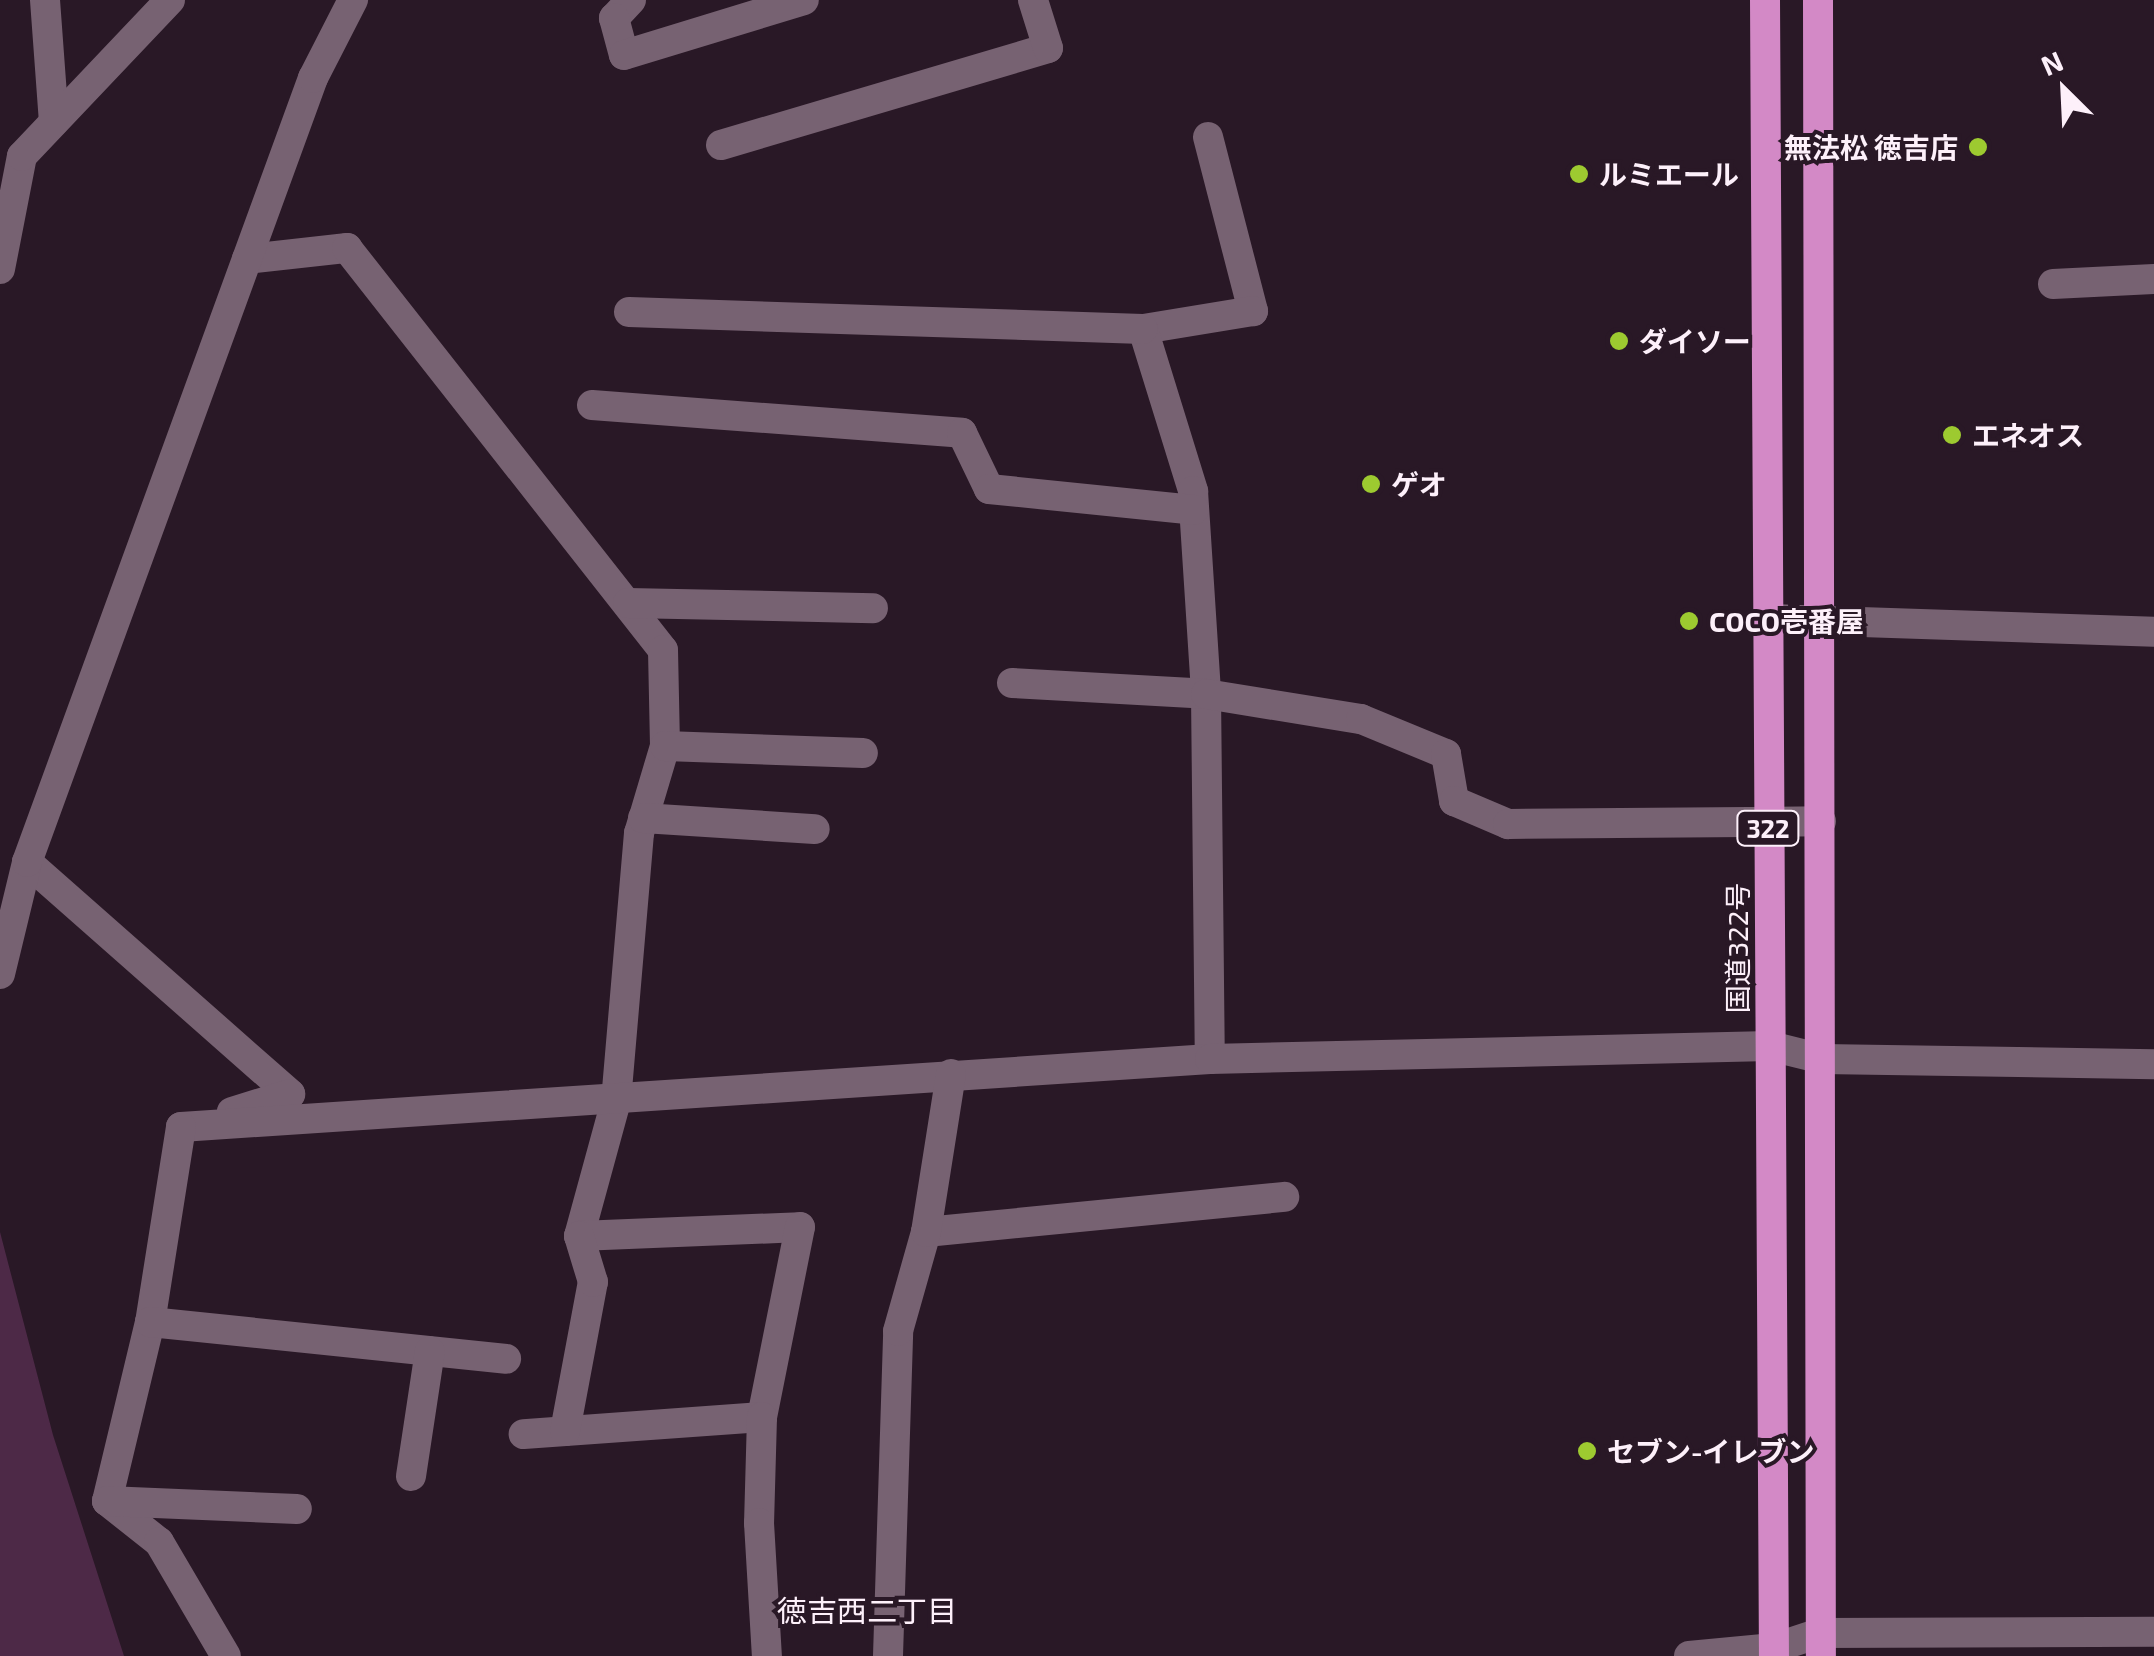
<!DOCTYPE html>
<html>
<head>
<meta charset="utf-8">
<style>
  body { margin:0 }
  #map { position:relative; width:2154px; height:1656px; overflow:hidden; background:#291826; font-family:"Exo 2","Noto Sans JP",sans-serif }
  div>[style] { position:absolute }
  .green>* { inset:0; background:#4d2947 }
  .street>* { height:30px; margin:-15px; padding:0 15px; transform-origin:15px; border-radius:15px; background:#776272 }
  .highway>* { height:30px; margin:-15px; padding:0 15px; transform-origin:15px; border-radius:15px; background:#d389c6 }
  .dots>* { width:28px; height:28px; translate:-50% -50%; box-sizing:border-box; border:5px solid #291826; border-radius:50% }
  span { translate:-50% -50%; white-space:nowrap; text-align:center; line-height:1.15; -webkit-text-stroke:8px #291826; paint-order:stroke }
  .shield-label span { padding:2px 8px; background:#291826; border:2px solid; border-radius:8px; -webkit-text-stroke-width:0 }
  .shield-label { font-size:25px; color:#fdf0fa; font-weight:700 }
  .poi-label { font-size:28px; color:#fdf0fa; font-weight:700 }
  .right { translate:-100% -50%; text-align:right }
  .left { translate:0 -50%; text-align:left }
  .street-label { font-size:28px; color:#fdf0fa }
  .neighbourhood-label { font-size:30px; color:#fdf0fa }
  .north { position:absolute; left:2014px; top:40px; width:100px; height:100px; -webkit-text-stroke:8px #291826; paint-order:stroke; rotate:336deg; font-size:28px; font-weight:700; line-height:40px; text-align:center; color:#fdf0fa }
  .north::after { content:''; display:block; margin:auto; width:35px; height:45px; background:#fdf0fa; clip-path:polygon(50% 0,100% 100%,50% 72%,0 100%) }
</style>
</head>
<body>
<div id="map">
  <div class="green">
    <i style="clip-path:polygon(0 1232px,53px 1435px,124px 1656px,0 1656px)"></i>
  </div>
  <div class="street">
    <i style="left:45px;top:0;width:122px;rotate:85.8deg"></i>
    <i style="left:631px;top:0;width:25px;rotate:133deg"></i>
    <i style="left:614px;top:18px;width:38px;rotate:75deg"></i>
    <i style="left:624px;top:55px;width:188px;rotate:-17deg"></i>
    <i style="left:1208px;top:137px;width:180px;rotate:75.5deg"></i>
    <i style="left:1253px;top:311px;width:111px;rotate:170.7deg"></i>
    <i style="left:1143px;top:329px;width:170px;rotate:72.8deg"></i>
    <i style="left:1193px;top:491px;width:203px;rotate:86.3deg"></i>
    <i style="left:1206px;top:694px;width:365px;rotate:89.4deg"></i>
    <i style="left:721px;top:145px;width:341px;rotate:-16.5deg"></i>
    <i style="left:1048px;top:48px;width:50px;rotate:-107.4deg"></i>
    <i style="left:247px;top:259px;width:101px;rotate:-6.3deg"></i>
    <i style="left:347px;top:248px;width:511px;rotate:51.83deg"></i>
    <i style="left:663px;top:650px;width:96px;rotate:88.8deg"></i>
    <i style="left:665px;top:746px;width:91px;rotate:106.6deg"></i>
    <i style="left:639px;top:833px;width:269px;rotate:94.9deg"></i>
    <i style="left:616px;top:1101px;width:140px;rotate:105.3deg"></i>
    <i style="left:579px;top:1236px;width:221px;rotate:-2.3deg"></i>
    <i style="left:800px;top:1227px;width:194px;rotate:101.3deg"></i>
    <i style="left:762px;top:1417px;width:239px;rotate:175.9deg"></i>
    <i style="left:0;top:269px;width:115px;rotate:-79deg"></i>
    <i style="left:22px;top:156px;width:215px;rotate:-46.5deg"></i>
    <i style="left:2053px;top:284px;width:101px;rotate:-2.8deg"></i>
    <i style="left:629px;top:312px;width:514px;rotate:1.89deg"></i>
    <i style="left:592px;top:405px;width:371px;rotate:4.3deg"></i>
    <i style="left:962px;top:433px;width:62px;rotate:64.3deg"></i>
    <i style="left:989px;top:489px;width:206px;rotate:5.8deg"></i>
    <i style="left:628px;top:603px;width:245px;rotate:1.2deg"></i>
    <i style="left:1769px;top:619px;width:385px;rotate:1.9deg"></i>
    <i style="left:1012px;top:683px;width:194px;rotate:3.2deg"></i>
    <i style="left:1206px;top:694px;width:157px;rotate:9.2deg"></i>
    <i style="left:1361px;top:719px;width:92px;rotate:22.4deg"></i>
    <i style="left:1446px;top:754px;width:48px;rotate:80.3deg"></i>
    <i style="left:1454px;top:801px;width:59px;rotate:23.1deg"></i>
    <i style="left:1508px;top:824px;width:313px;rotate:-0.5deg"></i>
    <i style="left:665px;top:746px;width:198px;rotate:2deg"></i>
    <i style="left:643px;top:818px;width:172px;rotate:3.7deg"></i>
    <i style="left:27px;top:862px;width:351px;rotate:41.4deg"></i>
    <i style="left:290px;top:1094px;width:61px;rotate:162.8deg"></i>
    <i style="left:0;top:974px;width:115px;rotate:-76.4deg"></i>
    <i style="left:27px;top:862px;width:835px;rotate:-69.96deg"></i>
    <i style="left:313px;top:78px;width:88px;rotate:-62.9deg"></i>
    <i style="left:181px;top:1127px;width:1031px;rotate:-3.78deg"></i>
    <i style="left:1210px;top:1059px;width:560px;rotate:-1.33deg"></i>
    <i style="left:1770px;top:1046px;width:54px;rotate:14deg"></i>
    <i style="left:1822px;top:1059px;width:332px;rotate:0.9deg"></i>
    <i style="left:181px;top:1127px;width:197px;rotate:99deg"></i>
    <i style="left:150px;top:1322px;width:184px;rotate:103.5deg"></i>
    <i style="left:107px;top:1501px;width:66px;rotate:38.3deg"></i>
    <i style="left:159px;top:1542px;width:132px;rotate:59.6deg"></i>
    <i style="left:926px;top:1232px;width:360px;rotate:-5.6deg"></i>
    <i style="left:150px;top:1322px;width:358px;rotate:5.9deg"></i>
    <i style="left:762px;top:1417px;width:106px;rotate:91.6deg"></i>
    <i style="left:759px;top:1523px;width:133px;rotate:86.6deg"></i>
    <i style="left:565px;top:1431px;width:152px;rotate:-79.4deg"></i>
    <i style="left:593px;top:1282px;width:48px;rotate:-106.9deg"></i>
    <i style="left:411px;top:1476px;width:126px;rotate:-81.4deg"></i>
    <i style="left:107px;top:1501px;width:190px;rotate:2.4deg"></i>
    <i style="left:888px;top:1656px;width:325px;rotate:-88.2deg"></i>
    <i style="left:898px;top:1331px;width:103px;rotate:-74.2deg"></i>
    <i style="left:926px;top:1232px;width:160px;rotate:-81deg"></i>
    <i style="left:1689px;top:1656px;width:85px;rotate:-5.4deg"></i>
    <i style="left:1774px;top:1648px;width:48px;rotate:-18.1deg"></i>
    <i style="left:1820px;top:1633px;width:334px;rotate:-0.2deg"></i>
  </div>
  <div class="highway">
    <i style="left:1765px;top:0;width:1656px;rotate:89.69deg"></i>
    <i style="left:1818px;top:0;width:1656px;rotate:89.9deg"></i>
  </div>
  <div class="dots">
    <i style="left:1978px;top:147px;background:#9dca30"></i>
    <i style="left:1579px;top:174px;background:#9dca30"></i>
    <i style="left:1619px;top:341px;background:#9dca30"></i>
    <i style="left:1952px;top:435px;background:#9dca30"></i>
    <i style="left:1371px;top:484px;background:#9dca30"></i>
    <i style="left:1689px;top:621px;background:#9dca30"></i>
    <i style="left:1587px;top:1451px;background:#9dca30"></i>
  </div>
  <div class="shield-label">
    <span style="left:1768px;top:828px">322</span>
  </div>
  <div class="poi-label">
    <span class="right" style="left:1958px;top:147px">無法松 徳吉店</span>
    <span class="left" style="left:1599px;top:174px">ルミエール</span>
    <span class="left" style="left:1639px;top:341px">ダイソー</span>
    <span class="left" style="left:1972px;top:435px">エネオス</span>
    <span class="left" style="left:1391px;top:484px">ゲオ</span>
    <span class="left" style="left:1709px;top:621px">COCO壱番屋</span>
    <span class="left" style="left:1607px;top:1451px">セブン-イレブン</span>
  </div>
  <div class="street-label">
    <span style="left:1737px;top:948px;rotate:-90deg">国道322号</span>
  </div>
  <div class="neighbourhood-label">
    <span style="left:867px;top:1610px">徳吉西二丁目</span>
  </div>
  <div class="north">N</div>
</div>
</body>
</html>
